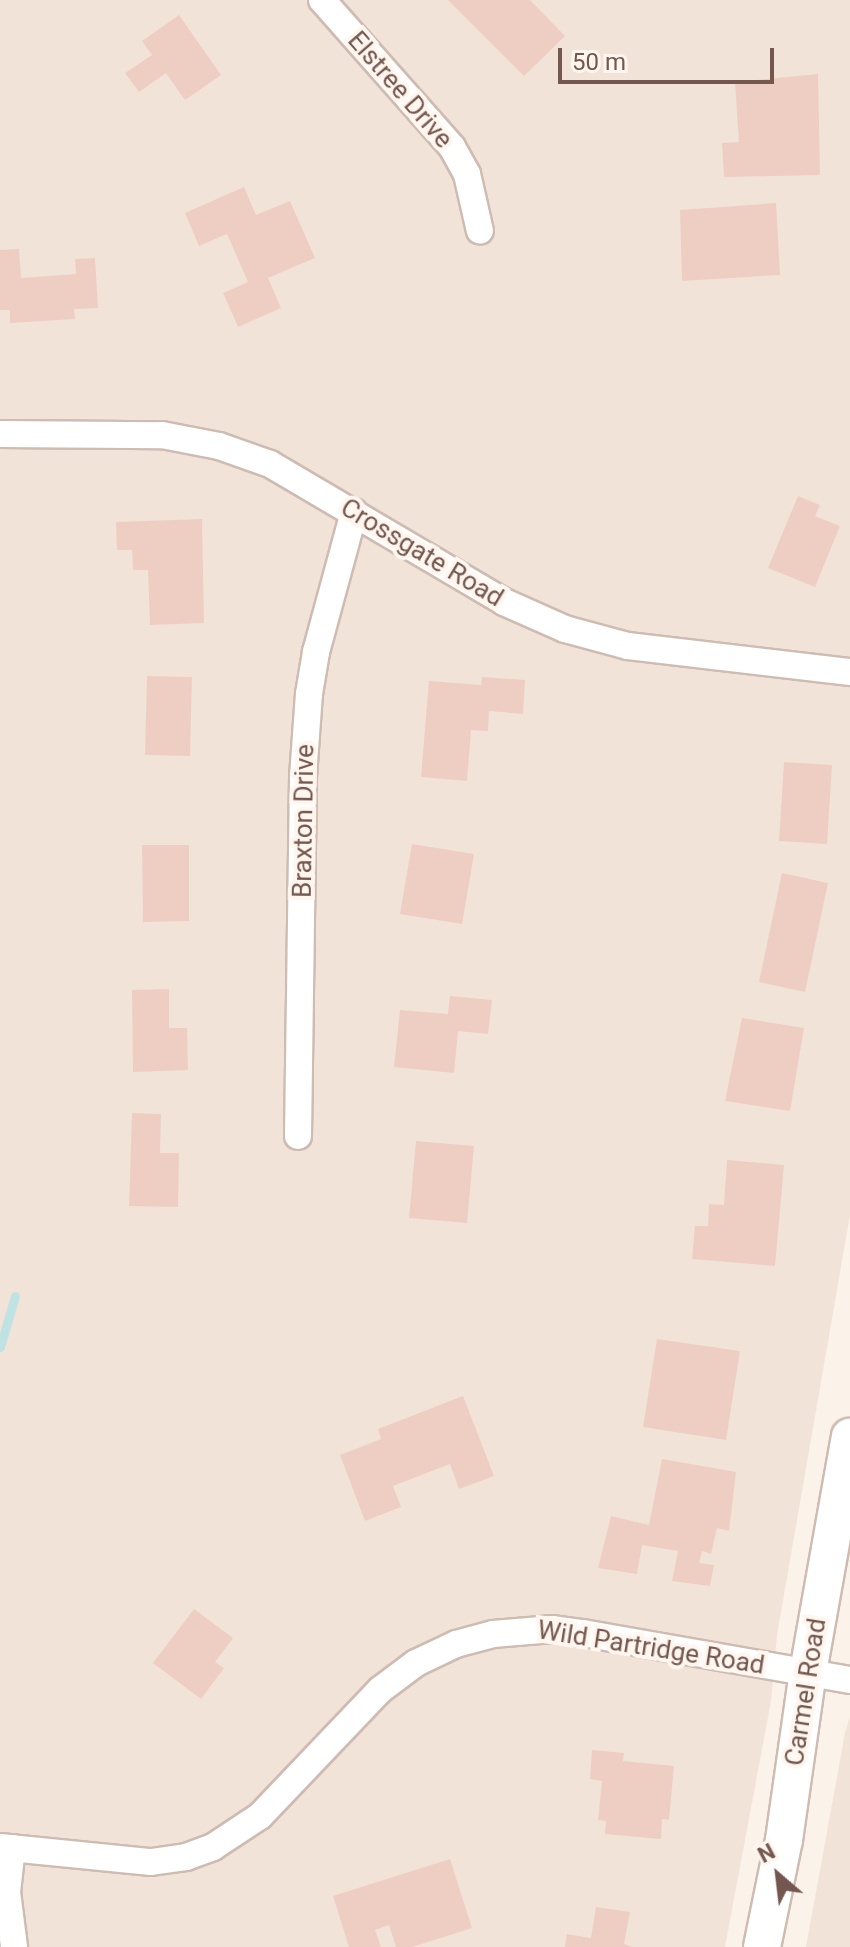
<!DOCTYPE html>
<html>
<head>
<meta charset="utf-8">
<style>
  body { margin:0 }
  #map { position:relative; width:850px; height:1947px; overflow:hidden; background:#fbf2e9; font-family:Roboto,sans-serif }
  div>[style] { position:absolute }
  .residential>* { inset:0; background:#f2e3d8 }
  .stream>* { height:9px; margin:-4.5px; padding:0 4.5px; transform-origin:4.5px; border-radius:4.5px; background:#bfe3e3 }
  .building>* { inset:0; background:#eecec3 }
  .roads { filter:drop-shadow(2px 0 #cebbb2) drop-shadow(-2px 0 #cebbb2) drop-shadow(0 2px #cebbb2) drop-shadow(0 -2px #cebbb2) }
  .street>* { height:26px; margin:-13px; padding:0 13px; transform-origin:13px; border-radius:13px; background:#fff }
  .secondary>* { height:36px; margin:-18px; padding:0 18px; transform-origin:18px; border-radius:18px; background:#fff }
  span { translate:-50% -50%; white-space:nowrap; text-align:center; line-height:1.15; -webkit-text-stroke:8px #fef6ef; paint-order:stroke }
  .street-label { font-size:26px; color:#74574e }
  .north { position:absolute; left:738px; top:1835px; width:80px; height:80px; -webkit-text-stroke:6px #fef6ef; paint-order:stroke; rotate:332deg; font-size:22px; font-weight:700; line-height:32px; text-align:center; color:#74574e }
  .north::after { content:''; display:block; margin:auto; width:28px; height:36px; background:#74574e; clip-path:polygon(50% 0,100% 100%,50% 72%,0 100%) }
  .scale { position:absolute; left:558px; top:48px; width:216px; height:36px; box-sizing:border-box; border:4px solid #74574e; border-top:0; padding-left:10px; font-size:24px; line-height:28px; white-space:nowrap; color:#74574e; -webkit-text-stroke:6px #fef6ef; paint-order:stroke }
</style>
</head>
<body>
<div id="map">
  <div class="residential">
    <i style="clip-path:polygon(0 0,850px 0,850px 1215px,777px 1635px,771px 1701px,725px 1947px,0 1947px)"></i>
    <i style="clip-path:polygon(850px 1717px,850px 1947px,806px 1947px,845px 1733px)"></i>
  </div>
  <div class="stream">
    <i style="left:0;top:1347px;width:53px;rotate:-73.6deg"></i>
  </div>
  <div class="building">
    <i style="clip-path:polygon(448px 0,530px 0,565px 36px,524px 76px)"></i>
    <i style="clip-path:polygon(179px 15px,221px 75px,185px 100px,166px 73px,139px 92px,125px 73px,152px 55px,142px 41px)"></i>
    <i style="clip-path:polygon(818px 74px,820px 175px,724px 177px,722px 143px,739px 142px,735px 82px)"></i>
    <i style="clip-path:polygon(244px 187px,256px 215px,290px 201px,315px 258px,268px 278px,281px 308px,238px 327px,223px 293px,248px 282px,227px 234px,199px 246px,185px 213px)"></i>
    <i style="clip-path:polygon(776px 203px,780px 275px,682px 281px,680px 210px)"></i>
    <i style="clip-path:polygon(19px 249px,21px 278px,76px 274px,75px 259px,95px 258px,98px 308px,74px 309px,75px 319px,10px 323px,10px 310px,0 310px,0 250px)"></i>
    <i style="clip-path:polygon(798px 496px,820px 505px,815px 516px,840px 526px,815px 587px,768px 568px)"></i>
    <i style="clip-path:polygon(202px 519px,204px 623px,150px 625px,148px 570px,133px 570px,132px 550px,117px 550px,116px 522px)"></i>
    <i style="clip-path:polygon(147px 676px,192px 677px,190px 756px,145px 755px)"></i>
    <i style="clip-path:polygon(482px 677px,525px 680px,523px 714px,489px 711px,488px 731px,471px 730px,467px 781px,421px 777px,429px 681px,481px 685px)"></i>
    <i style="clip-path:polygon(784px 762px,832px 765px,827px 844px,779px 841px)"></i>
    <i style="clip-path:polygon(412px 844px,474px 854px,462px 924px,400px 914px)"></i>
    <i style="clip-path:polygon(142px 845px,189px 845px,189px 921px,143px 922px)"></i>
    <i style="clip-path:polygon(782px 873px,828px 883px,805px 992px,759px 982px)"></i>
    <i style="clip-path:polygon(169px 989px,169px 1028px,187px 1028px,188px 1070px,133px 1072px,132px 990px)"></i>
    <i style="clip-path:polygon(450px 996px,492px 1000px,488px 1034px,458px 1031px,454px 1073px,394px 1067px,400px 1010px,448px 1014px)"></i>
    <i style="clip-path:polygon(742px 1018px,804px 1028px,790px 1111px,725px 1101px)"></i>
    <i style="clip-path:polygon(132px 1113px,161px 1114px,160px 1153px,179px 1153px,178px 1207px,129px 1206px)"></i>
    <i style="clip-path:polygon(416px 1141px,474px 1146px,467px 1223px,409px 1218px)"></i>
    <i style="clip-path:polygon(727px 1160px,784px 1165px,775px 1266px,692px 1259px,695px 1226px,708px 1226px,709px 1204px,724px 1205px)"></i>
    <i style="clip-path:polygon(657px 1339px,740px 1351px,726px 1440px,643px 1427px)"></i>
    <i style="clip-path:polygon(463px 1396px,494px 1476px,459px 1489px,450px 1464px,393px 1486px,401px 1507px,365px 1521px,340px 1455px,381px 1439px,378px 1429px)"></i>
    <i style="clip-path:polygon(662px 1459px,736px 1472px,729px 1531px,717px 1528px,711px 1554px,702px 1551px,699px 1563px,714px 1565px,710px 1586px,672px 1581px,678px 1551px,642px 1545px,637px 1574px,598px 1568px,611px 1516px,649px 1525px)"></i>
    <i style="clip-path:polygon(194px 1609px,233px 1638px,215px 1662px,224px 1668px,201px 1699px,153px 1663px)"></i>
    <i style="clip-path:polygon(592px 1750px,624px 1753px,623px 1761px,674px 1766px,669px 1820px,662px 1819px,661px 1839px,605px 1834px,606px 1821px,598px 1820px,602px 1781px,590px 1779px)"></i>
    <i style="clip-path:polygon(450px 1859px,472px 1928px,412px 1947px,396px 1947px,389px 1925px,375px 1930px,381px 1947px,349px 1947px,333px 1896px)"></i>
    <i style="clip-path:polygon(596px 1907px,630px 1912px,624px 1944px,632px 1947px,565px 1947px,567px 1934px,591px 1938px)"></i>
  </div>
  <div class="roads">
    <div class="street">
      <i style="left:322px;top:0;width:196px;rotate:48.5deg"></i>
      <i style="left:452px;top:147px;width:31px;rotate:61deg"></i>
      <i style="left:467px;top:174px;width:58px;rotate:77.2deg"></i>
      <i style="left:0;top:434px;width:162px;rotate:0.4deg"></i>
      <i style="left:162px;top:435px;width:58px;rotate:10.9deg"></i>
      <i style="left:219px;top:446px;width:54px;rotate:19.4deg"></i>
      <i style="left:270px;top:464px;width:272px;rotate:30.5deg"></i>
      <i style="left:504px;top:602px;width:67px;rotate:23.9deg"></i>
      <i style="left:565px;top:629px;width:65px;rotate:15.1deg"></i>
      <i style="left:628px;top:646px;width:224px;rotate:6.7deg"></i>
      <i style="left:298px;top:1136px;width:359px;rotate:-89.2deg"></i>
      <i style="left:303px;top:777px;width:83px;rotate:-85.9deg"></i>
      <i style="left:309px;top:694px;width:43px;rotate:-80.5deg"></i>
      <i style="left:316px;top:652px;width:145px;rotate:-74.8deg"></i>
      <i style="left:0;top:1847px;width:152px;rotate:5.7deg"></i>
      <i style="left:151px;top:1862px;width:35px;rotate:-8deg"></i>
      <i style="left:186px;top:1857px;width:29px;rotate:-20deg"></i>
      <i style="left:213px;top:1847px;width:56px;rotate:-33.4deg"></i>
      <i style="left:260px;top:1816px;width:174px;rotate:-46.4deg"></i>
      <i style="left:380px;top:1690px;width:45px;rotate:-36.9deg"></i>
      <i style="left:416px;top:1663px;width:44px;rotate:-25.4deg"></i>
      <i style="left:456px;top:1644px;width:38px;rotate:-15deg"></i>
      <i style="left:493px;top:1634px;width:60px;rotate:-4.8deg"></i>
      <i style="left:553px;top:1629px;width:30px;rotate:8deg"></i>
      <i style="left:583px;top:1633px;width:271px;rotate:10deg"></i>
      <i style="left:12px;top:1848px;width:44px;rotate:96.5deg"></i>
      <i style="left:7px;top:1892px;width:55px;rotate:82.7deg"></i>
    </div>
    <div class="secondary">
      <i style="left:762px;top:1947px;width:109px;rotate:-78.4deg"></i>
      <i style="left:784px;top:1840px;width:170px;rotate:-81.9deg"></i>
      <i style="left:808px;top:1672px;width:239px;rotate:-79.9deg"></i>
    </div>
  </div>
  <div class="street-label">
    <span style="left:400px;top:90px;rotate:49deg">Elstree Drive</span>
    <span style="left:422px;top:553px;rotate:31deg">Crossgate Road</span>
    <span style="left:304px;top:821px;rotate:-89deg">Braxton Drive</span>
    <span style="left:651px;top:1648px;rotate:9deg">Wild Partridge Road</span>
    <span style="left:806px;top:1692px;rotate:-81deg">Carmel Road</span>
  </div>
  <div class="north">N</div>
  <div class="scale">50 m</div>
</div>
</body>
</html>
